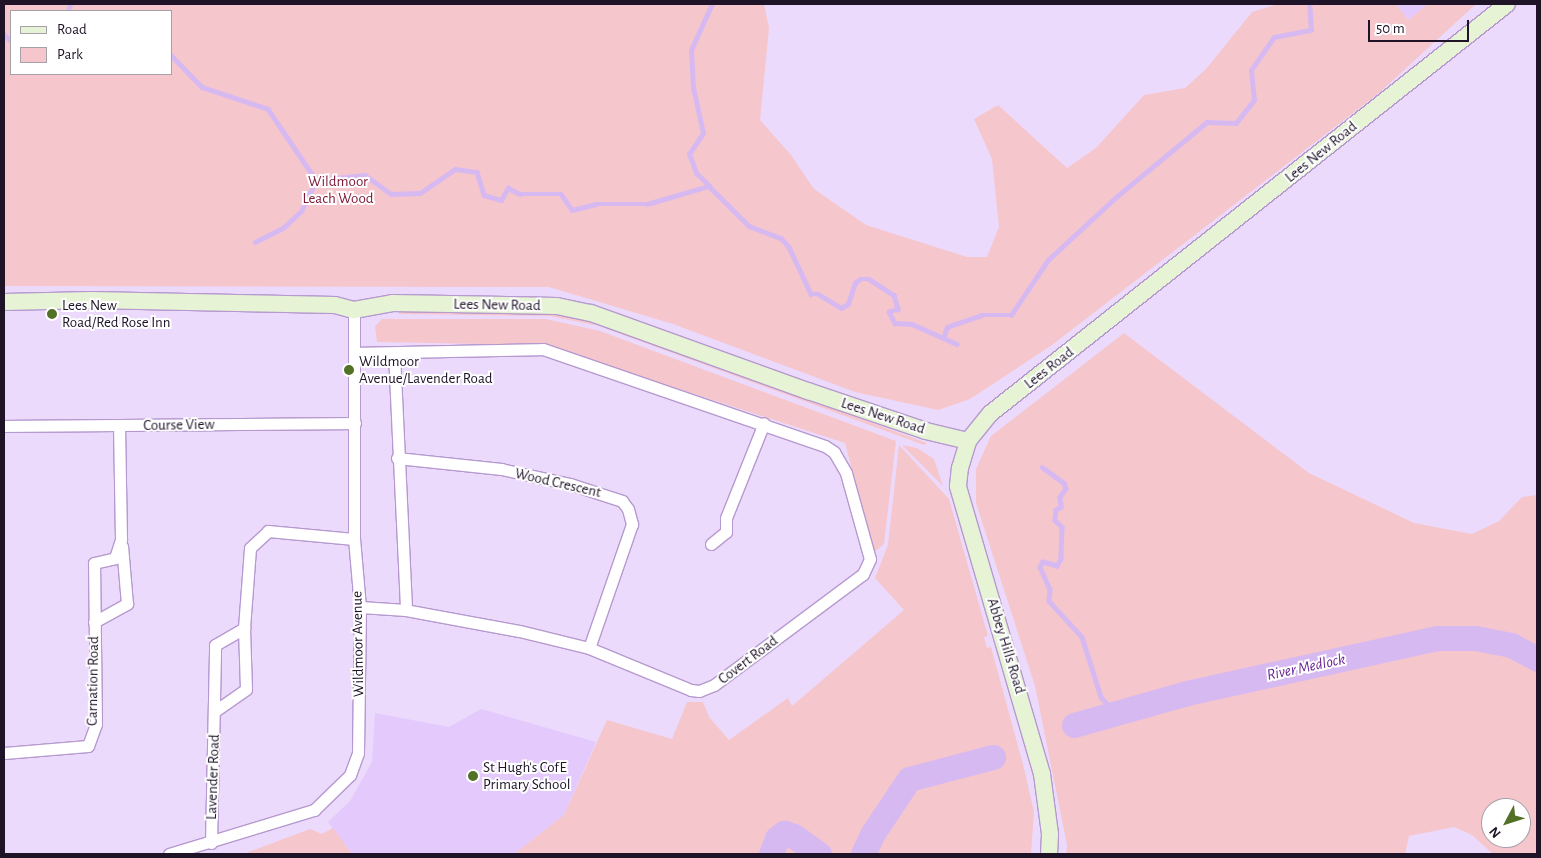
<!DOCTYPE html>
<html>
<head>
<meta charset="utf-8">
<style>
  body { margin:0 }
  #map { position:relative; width:1541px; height:858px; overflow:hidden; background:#ecdafc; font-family:"Alegreya Sans",sans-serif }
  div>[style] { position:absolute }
  .built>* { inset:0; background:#e4c9fc }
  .green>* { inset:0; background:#f6c6cd }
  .stream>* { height:4.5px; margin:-2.25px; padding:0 2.25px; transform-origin:2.25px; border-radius:2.25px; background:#d7b9f2 }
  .river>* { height:25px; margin:-12.5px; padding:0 12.5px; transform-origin:12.5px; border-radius:12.5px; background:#d7b9f2 }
  .roads { filter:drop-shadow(1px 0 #b699cf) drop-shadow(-1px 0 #b699cf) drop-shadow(0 1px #b699cf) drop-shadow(0 -1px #b699cf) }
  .street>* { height:11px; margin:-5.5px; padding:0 5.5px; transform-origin:5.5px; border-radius:5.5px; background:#fff }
  .secondary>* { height:16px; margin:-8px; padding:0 8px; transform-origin:8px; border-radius:8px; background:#e6f4d5 }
  .dots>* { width:14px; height:14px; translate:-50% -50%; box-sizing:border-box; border:2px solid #fff; border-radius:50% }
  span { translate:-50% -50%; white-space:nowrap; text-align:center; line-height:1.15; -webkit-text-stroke:4px #fff; paint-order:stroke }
  .street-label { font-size:15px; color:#1e1327 }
  .park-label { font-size:15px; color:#7d1736 }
  .poi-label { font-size:15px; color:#1e1327 }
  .left { translate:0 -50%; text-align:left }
  .water-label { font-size:16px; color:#692693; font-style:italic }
  .frame { position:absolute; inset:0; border:5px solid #1e1327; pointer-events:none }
  .legend { position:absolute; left:10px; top:10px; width:162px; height:65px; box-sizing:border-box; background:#fff; border:1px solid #a5a1a9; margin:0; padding:6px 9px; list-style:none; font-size:15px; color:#1e1327 }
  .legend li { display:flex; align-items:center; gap:10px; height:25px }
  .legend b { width:25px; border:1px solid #a5a1a9 }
  .north { position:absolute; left:1481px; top:798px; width:50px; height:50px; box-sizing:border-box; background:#fff; border:1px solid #a5a1a9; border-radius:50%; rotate:230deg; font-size:14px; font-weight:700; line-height:20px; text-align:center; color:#1e1327 }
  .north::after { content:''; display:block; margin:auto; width:18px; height:22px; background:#527026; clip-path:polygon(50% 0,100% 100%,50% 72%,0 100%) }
  .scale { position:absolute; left:1368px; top:20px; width:101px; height:22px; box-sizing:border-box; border:2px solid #1e1327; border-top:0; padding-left:6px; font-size:15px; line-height:18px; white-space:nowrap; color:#1e1327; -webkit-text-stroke:4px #fff; paint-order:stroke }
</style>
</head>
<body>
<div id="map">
  <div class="built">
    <i style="clip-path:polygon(1396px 4px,1428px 4px,1408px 20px)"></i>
    <i style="clip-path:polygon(481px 709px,596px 742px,564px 815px,514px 854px,352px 854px,328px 822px,350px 801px,372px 762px,375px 713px,449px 727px)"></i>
  </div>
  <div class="green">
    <i style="clip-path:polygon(evenodd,4px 4px,764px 4px,769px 28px,760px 120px,791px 155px,814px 189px,866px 225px,967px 257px,987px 257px,999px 227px,992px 159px,974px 119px,998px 105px,1067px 168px,1096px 148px,1144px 95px,1185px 88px,1206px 69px,1252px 12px,1278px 4px,1396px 4px,1408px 20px,1428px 4px,1476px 4px,1379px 93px,1052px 345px,970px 399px,938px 410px,855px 392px,673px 324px,549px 287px,4px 286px,4px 4px,11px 11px,171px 11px,171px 74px,11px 74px,11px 11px)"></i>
    <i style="clip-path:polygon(399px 311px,550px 313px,600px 323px,927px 443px,924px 445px,599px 326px,550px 316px,399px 314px)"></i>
    <i style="clip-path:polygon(382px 319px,546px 319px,600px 331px,896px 441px,884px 544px,873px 553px,845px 443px,544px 345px,377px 342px,375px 326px)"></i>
    <i style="clip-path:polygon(evenodd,1124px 333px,1309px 473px,1414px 523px,1472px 534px,1499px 521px,1522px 497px,1537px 495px,1537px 854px,1493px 854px,1472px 835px,1454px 827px,1409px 836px,1405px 854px,1066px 854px,1067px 845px,1035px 686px,976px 503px,976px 469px,991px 436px,1124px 333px,1491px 808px,1521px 808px,1521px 838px,1491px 838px,1491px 808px)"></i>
    <i style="clip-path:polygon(899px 445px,949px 499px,988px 636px,984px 637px,987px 648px,991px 647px,1024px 768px,1034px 812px,1031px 854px,514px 854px,564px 815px,607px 720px,672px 739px,687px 702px,703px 702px,709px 717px,729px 740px,788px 698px,792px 706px,904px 610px,875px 578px,888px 545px)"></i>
    <i style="clip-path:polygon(902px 445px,917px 448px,934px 459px,943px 486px)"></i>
    <i style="clip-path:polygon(333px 828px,352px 854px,243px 854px,310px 829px,322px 834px)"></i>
  </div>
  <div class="stream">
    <i style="left:68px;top:11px;width:7px;rotate:-74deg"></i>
    <i style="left:4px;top:34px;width:10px;rotate:45deg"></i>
    <i style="left:171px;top:55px;width:45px;rotate:45.9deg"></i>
    <i style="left:202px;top:87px;width:70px;rotate:18.4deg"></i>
    <i style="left:268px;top:109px;width:86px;rotate:55.9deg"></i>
    <i style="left:316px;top:180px;width:49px;rotate:-5.8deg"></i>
    <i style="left:365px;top:175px;width:32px;rotate:36deg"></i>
    <i style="left:391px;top:194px;width:29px;rotate:-2deg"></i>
    <i style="left:420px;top:193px;width:42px;rotate:-34.4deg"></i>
    <i style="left:455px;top:169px;width:22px;rotate:8deg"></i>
    <i style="left:477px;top:172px;width:24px;rotate:73deg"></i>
    <i style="left:484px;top:195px;width:18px;rotate:16deg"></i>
    <i style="left:501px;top:200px;width:14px;rotate:-60deg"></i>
    <i style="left:508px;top:188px;width:13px;rotate:27deg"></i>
    <i style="left:520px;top:194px;width:41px"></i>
    <i style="left:561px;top:194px;width:19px;rotate:55deg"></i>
    <i style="left:572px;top:210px;width:25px;rotate:-14deg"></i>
    <i style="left:596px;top:204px;width:51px"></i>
    <i style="left:647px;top:204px;width:65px;rotate:-16.2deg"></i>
    <i style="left:709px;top:186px;width:57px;rotate:45deg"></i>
    <i style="left:749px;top:226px;width:34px;rotate:21deg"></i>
    <i style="left:781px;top:238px;width:12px;rotate:48deg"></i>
    <i style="left:789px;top:247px;width:52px;rotate:64.9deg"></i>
    <i style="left:811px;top:294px;width:7px"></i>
    <i style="left:818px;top:294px;width:27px;rotate:31deg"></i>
    <i style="left:841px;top:308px;width:8px;rotate:-30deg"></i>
    <i style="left:848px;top:304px;width:22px;rotate:-72deg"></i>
    <i style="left:855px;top:283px;width:6px;rotate:-39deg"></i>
    <i style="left:860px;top:279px;width:9px"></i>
    <i style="left:869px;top:279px;width:30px;rotate:33deg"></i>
    <i style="left:894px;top:295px;width:15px;rotate:74deg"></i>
    <i style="left:898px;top:309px;width:9px;rotate:162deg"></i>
    <i style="left:889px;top:312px;width:13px;rotate:61deg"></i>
    <i style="left:895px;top:323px;width:17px;rotate:3deg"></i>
    <i style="left:912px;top:324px;width:49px;rotate:24deg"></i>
    <i style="left:709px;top:186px;width:18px;rotate:-135deg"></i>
    <i style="left:696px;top:173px;width:20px;rotate:-110deg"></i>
    <i style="left:689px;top:154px;width:25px;rotate:-56deg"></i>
    <i style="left:703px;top:133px;width:46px;rotate:-102.5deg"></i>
    <i style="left:693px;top:88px;width:38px;rotate:-93deg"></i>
    <i style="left:691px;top:50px;width:51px;rotate:-65.5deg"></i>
    <i style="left:255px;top:242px;width:31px;rotate:-27deg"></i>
    <i style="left:283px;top:228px;width:25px;rotate:-43deg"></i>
    <i style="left:301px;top:211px;width:34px;rotate:-64deg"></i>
    <i style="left:944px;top:336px;width:9px;rotate:-72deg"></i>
    <i style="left:947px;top:327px;width:36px;rotate:-19deg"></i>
    <i style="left:981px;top:315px;width:30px"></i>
    <i style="left:1011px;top:315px;width:66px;rotate:-56.1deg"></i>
    <i style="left:1048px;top:260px;width:91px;rotate:-42.8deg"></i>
    <i style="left:1115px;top:198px;width:119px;rotate:-39.6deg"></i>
    <i style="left:1207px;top:122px;width:29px;rotate:2deg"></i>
    <i style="left:1236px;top:123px;width:29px;rotate:-52deg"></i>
    <i style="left:1254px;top:100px;width:30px;rotate:-96deg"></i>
    <i style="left:1251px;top:70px;width:40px;rotate:-55.1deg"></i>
    <i style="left:1274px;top:37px;width:38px;rotate:-11deg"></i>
    <i style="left:1311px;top:30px;width:26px;rotate:-94deg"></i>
    <i style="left:1042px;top:467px;width:27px;rotate:36deg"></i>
    <i style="left:1064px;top:483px;width:6px;rotate:72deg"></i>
    <i style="left:1066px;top:489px;width:10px;rotate:127deg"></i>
    <i style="left:1060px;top:497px;width:10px;rotate:84deg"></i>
    <i style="left:1061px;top:507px;width:6px;rotate:149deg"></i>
    <i style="left:1056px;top:510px;width:10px;rotate:96deg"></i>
    <i style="left:1055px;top:520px;width:10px;rotate:45deg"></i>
    <i style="left:1062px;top:527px;width:32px;rotate:92deg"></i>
    <i style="left:1061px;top:559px;width:8px;rotate:120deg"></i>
    <i style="left:1057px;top:566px;width:15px;rotate:-164deg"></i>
    <i style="left:1043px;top:562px;width:6px;rotate:121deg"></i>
    <i style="left:1040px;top:567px;width:24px;rotate:66deg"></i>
    <i style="left:1050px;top:589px;width:12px;rotate:95deg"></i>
    <i style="left:1049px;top:601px;width:49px;rotate:47.5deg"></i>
    <i style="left:1082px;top:637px;width:63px;rotate:72.4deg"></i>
    <i style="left:1101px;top:697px;width:12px;rotate:48deg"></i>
    <i style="left:1109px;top:706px;width:7px;rotate:-16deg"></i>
    <i style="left:1116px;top:704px;width:11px;rotate:41deg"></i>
  </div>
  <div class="river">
    <i style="left:1074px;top:725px;width:117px;rotate:-15.8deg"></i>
    <i style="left:1187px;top:693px;width:256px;rotate:-12.4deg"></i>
    <i style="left:1437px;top:638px;width:38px"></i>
    <i style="left:1475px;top:638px;width:37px;rotate:11deg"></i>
    <i style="left:1511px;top:645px;width:30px;rotate:28deg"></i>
    <i style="left:771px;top:854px;width:17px;rotate:-69deg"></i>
    <i style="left:777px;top:838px;width:9px;rotate:-36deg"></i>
    <i style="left:784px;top:833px;width:10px;rotate:17deg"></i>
    <i style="left:794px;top:836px;width:31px;rotate:36deg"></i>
    <i style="left:863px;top:854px;width:23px;rotate:-65deg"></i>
    <i style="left:873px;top:833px;width:65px;rotate:-56.3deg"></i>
    <i style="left:909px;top:779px;width:87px;rotate:-14.7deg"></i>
  </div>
  <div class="roads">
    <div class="street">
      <i style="left:356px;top:353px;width:187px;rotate:-1.2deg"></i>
      <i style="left:543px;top:349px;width:298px;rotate:19deg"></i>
      <i style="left:825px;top:446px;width:11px;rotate:34deg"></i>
      <i style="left:834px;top:452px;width:24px;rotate:60deg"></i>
      <i style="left:846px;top:473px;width:89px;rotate:74.4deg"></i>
      <i style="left:870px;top:559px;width:17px;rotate:115deg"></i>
      <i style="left:863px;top:574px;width:186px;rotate:143.3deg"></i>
      <i style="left:714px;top:685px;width:16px;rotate:158deg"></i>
      <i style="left:699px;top:691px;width:8px;rotate:-173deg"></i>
      <i style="left:691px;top:690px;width:110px;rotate:-157.6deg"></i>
      <i style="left:589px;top:648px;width:72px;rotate:-166.3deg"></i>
      <i style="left:519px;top:631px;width:115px;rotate:-169.5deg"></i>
      <i style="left:406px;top:610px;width:46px;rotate:-176.3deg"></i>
      <i style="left:394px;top:353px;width:257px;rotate:87.3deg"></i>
      <i style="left:4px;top:426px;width:351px;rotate:-0.5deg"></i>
      <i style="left:397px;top:458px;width:105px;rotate:6deg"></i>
      <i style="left:501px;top:469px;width:71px;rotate:12.3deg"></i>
      <i style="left:570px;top:484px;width:55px;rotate:18.1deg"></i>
      <i style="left:622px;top:501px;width:10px;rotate:53deg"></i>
      <i style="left:628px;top:509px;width:16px;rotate:75deg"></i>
      <i style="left:632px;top:524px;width:131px;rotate:109.1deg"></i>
      <i style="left:711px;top:544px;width:19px;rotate:-39deg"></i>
      <i style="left:726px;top:532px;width:14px;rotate:-90deg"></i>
      <i style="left:726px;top:518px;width:102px;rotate:-68.2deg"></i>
      <i style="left:94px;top:622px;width:38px;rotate:-29deg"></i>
      <i style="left:127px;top:604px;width:58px;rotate:-94.9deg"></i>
      <i style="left:215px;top:711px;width:38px;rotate:-35deg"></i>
      <i style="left:246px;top:689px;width:61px;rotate:-91.9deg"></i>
      <i style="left:4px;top:753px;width:84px;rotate:-4.8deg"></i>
      <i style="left:88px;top:746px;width:23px;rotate:-70deg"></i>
      <i style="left:96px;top:724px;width:161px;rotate:-90.7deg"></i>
      <i style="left:94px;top:563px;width:22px;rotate:-13deg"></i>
      <i style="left:115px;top:558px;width:20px;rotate:-72deg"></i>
      <i style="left:121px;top:539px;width:113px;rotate:-91deg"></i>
      <i style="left:211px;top:843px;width:198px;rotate:-88.8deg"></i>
      <i style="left:215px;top:645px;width:34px;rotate:-30deg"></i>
      <i style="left:244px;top:628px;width:80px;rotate:-85.7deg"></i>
      <i style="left:250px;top:548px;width:25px;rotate:-43deg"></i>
      <i style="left:268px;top:531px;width:86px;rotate:5.3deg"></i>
      <i style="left:169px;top:854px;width:152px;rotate:-16.9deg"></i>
      <i style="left:314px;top:810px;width:50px;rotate:-44.2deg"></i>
      <i style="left:350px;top:775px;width:23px;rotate:-70deg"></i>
      <i style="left:358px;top:753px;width:146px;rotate:-89.2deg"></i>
      <i style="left:360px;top:607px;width:68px;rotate:-95deg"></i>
      <i style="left:354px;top:539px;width:229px;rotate:-90deg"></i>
    </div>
    <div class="secondary">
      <i style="left:4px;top:302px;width:87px;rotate:-1.3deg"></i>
      <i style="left:91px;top:300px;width:244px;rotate:1.2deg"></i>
      <i style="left:335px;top:305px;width:20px;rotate:15deg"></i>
      <i style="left:354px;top:310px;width:39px;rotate:-10deg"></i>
      <i style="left:392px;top:303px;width:165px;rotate:1deg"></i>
      <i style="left:557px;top:306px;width:35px;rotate:12deg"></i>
      <i style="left:591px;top:313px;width:231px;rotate:19.8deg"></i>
      <i style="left:808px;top:391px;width:125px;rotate:18.7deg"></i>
      <i style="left:926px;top:431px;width:43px;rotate:13.4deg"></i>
      <i style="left:1049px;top:854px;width:20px;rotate:-87deg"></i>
      <i style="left:1050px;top:834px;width:61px;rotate:-97.6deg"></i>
      <i style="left:1042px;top:774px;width:300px;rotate:-106.3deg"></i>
      <i style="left:958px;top:486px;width:18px;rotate:-84deg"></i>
      <i style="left:960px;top:468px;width:28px;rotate:-73deg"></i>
      <i style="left:968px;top:441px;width:36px;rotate:-51deg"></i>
      <i style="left:991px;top:413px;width:658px;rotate:-38.4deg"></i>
    </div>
  </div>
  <div class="dots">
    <i style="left:52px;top:314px;background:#527026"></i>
    <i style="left:349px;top:370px;background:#527026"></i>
    <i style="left:473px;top:776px;background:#527026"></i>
  </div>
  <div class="street-label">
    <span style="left:1321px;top:152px;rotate:-39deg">Lees New Road</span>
    <span style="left:497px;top:305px;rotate:1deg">Lees New Road</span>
    <span style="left:1049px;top:368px;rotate:-38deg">Lees Road</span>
    <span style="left:883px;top:416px;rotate:18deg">Lees New Road</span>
    <span style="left:179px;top:425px;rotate:-1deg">Course View</span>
    <span style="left:558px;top:483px;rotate:13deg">Wood Crescent</span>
    <span style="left:358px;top:644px;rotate:-91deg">Wildmoor Avenue</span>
    <span style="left:1006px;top:646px;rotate:73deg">Abbey Hills Road</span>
    <span style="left:748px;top:660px;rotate:-37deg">Covert Road</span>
    <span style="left:93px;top:681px;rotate:-89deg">Carnation Road</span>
    <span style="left:213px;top:777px;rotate:-88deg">Lavender Road</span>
  </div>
  <div class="park-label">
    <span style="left:338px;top:190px">Wildmoor<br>Leach Wood</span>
  </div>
  <div class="poi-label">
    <span class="left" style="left:62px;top:314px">Lees New<br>Road/Red Rose Inn</span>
    <span class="left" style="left:359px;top:370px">Wildmoor<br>Avenue/Lavender Road</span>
    <span class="left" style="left:483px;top:776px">St Hugh's CofE<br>Primary School</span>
  </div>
  <div class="water-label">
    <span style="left:1306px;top:667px;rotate:-12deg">River Medlock</span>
  </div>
  <div class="frame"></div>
  <ul class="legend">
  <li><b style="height:6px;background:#e6f4d5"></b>Road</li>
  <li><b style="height:14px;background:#f6c6cd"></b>Park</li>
  </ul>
  <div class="north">N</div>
  <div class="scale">50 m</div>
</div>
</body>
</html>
